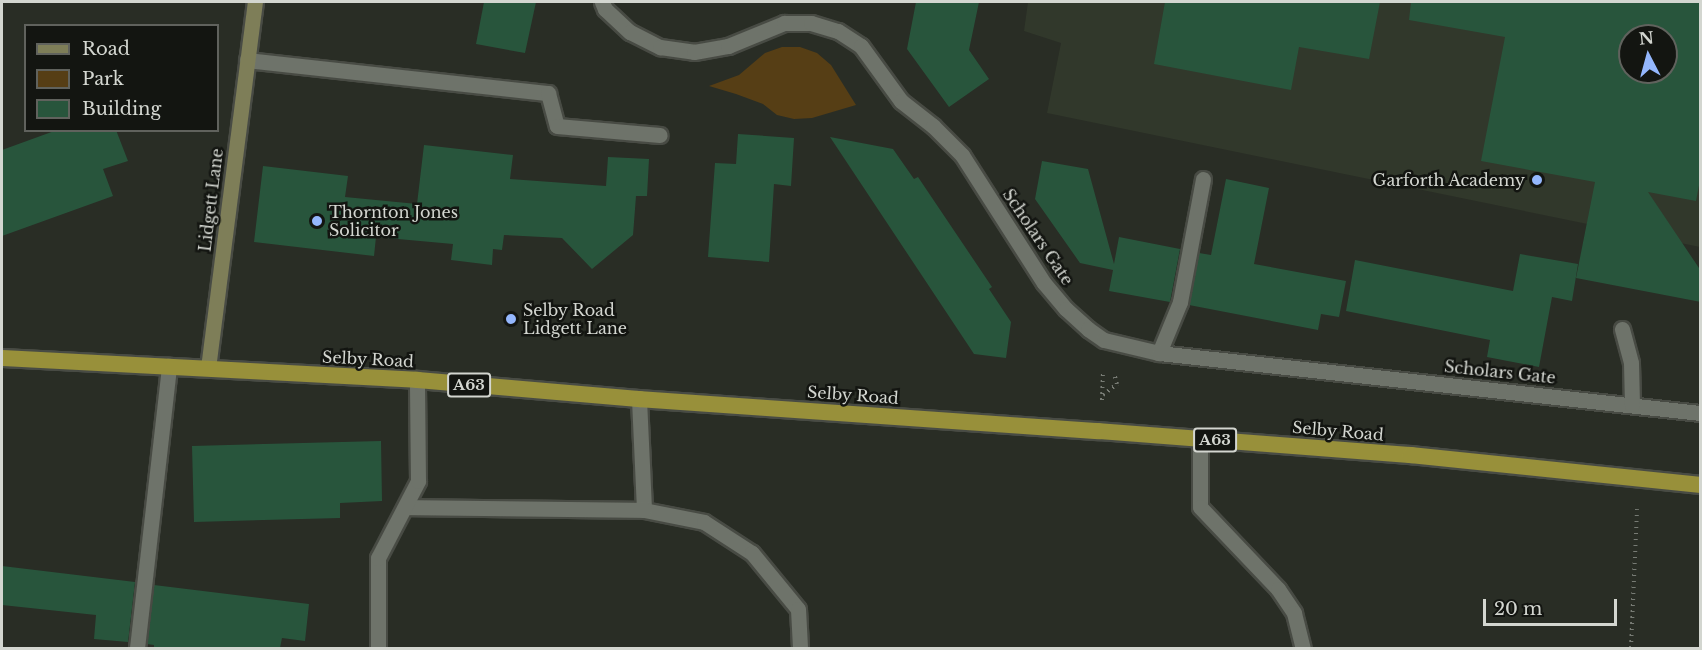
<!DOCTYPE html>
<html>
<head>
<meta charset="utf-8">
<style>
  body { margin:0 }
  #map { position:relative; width:1702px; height:650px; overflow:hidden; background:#292d25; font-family:"Libre Baskerville",serif }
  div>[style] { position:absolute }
  .built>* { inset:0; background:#31382b }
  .green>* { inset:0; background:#563e15 }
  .building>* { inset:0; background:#28553c }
  .path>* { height:4px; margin-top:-2px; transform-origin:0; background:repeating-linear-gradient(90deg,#777b74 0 1.5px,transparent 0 6px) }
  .roads { filter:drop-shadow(2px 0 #484b44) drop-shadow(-2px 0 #484b44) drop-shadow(0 2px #484b44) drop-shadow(0 -2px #484b44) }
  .service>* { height:15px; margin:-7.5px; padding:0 7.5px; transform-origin:7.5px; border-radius:7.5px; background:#6e736a }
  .minor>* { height:15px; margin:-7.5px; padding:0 7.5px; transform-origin:7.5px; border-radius:7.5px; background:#6e736a }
  .secondary>* { height:15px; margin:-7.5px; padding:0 7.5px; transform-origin:7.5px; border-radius:7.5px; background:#7e7e58 }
  .trunk>* { height:16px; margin:-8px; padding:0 8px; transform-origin:8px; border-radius:8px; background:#98903a }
  .dots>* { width:16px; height:16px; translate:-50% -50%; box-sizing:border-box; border:3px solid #131511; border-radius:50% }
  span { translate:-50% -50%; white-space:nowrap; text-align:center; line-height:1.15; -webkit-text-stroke:5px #131511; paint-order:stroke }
  .shield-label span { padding:2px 4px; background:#131511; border:2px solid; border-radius:4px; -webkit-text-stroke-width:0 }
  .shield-label { font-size:15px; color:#d3d6d0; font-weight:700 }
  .poi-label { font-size:16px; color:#d3d6d0 }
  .right { translate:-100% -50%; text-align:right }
  .left { translate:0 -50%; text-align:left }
  .street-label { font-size:16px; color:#d3d6d0 }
  .frame { position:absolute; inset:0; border:3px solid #d3d6d0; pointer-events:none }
  .legend { position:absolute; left:24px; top:24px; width:195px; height:108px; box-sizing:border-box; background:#131511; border:2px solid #60625d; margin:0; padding:8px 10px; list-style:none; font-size:18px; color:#d3d6d0 }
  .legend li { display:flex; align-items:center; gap:12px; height:30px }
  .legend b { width:30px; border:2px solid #60625d }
  .north { position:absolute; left:1618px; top:24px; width:60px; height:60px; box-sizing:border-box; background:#131511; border:2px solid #60625d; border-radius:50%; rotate:354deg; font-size:16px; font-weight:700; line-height:24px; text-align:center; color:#d3d6d0 }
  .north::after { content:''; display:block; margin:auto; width:21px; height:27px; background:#94b7fd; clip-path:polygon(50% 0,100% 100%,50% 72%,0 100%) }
  .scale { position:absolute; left:1483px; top:599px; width:134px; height:27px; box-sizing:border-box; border:3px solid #d3d6d0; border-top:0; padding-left:8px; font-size:18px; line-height:21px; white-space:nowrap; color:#d3d6d0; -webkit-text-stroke:4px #131511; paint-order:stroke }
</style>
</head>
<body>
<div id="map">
  <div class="built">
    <i style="clip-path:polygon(evenodd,1028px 2px,1700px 2px,1700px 247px,1047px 113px,1061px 43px,1024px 31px,1028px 2px,1630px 36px,1666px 36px,1666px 72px,1630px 72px,1630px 36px)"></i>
  </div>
  <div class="green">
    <i style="clip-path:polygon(782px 47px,800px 47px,817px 53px,831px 65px,856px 105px,812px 118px,794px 119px,777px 115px,763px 104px,736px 94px,709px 86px,739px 75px,765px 53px)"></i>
  </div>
  <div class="building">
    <i style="clip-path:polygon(484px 2px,536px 2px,525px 53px,476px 44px)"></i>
    <i style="clip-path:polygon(916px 2px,979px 2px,969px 50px,989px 79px,949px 107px,907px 49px)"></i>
    <i style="clip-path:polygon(1165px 2px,1380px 2px,1369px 59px,1299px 47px,1291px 90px,1154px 64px)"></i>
    <i style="clip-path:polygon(evenodd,1411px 2px,1701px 2px,1701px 175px,1696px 201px,1648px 192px,1701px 271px,1701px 302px,1576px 278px,1595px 182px,1481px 161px,1505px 37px,1409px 20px,1411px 2px,1630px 36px,1666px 36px,1666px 72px,1630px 72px,1630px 36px)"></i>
    <i style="clip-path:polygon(57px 130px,116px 130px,128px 161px,103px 169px,113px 196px,2px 236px,2px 150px)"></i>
    <i style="clip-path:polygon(738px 134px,794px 138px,791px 186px,774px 184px,769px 262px,708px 257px,715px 163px,736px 164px)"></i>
    <i style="clip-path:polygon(830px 137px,893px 149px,914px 179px,918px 177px,992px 287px,989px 289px,1011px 322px,1006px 358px,974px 354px)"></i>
    <i style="clip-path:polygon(424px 145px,513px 155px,510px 179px,606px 186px,608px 157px,649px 159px,647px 196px,636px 196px,633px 235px,592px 269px,562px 238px,504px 235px,502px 250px,493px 249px,492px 265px,451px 260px,453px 244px,376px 237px,374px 256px,254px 242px,263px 166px,348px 176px,345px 197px,417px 204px)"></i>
    <i style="clip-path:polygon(1042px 161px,1088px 169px,1114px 264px,1119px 237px,1180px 249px,1170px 302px,1109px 291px,1113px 270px,1080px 263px,1035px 199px)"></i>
    <i style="clip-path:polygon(1226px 179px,1269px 188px,1254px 264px,1346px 281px,1339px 317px,1321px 314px,1318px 330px,1189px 305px,1199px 253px,1211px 255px)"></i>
    <i style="clip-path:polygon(1520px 254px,1578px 264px,1572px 301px,1552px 297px,1539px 367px,1487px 357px,1490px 340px,1346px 311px,1355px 260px,1513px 291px)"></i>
    <i style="clip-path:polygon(381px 441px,382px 501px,340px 503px,340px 518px,194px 522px,192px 446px)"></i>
    <i style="clip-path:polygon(2px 566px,135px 582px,128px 642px,94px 639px,96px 615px,2px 605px)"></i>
    <i style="clip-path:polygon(154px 585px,309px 604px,305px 641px,282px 638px,280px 648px,154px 648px,154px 645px,147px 644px)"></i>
  </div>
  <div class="path">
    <i style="left:1103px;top:395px;width:18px;rotate:-38deg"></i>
    <i style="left:1117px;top:384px;width:11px;rotate:-105deg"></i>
    <i style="left:1102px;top:400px;width:28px;rotate:-88deg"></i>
    <i style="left:1631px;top:648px;width:139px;rotate:-87.5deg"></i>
  </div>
  <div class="roads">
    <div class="service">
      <i style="left:247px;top:60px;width:303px;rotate:6.3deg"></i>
      <i style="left:548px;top:93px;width:34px;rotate:75deg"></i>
      <i style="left:557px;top:126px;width:103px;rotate:5deg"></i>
      <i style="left:1159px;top:353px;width:55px;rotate:-67.6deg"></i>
      <i style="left:1180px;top:302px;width:125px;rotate:-79.4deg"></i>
      <i style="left:639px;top:399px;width:111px;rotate:87.4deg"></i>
      <i style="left:644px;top:510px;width:61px;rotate:11.3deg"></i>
      <i style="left:704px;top:522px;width:57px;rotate:32.9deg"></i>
      <i style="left:752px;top:553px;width:72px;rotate:50.6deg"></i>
      <i style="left:798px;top:609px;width:39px;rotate:87deg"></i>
      <i style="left:1200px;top:438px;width:69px;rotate:90deg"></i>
      <i style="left:1200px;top:507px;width:113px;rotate:46.4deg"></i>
      <i style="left:1278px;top:589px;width:29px;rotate:56deg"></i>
      <i style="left:1294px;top:613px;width:36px;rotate:76deg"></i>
      <i style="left:406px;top:507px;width:238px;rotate:0.7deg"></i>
      <i style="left:137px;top:648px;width:284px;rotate:-83.5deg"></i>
      <i style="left:378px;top:648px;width:90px;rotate:-90deg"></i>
      <i style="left:378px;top:558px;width:87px;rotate:-62.5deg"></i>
      <i style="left:418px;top:481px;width:101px;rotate:-90.6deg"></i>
    </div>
    <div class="minor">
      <i style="left:602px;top:2px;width:8px;rotate:67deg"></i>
      <i style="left:605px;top:9px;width:34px;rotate:43deg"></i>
      <i style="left:630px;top:32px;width:34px;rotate:27deg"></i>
      <i style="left:660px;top:47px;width:34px;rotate:8deg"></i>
      <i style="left:694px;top:52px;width:35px;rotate:-10deg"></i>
      <i style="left:728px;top:46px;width:61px;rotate:-22.3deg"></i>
      <i style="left:784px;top:23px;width:27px"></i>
      <i style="left:811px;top:23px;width:28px;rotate:17deg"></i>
      <i style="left:838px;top:31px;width:27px;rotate:33deg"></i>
      <i style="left:861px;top:46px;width:68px;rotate:54deg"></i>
      <i style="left:901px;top:101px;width:41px;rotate:38deg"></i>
      <i style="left:933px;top:126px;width:41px;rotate:45deg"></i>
      <i style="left:962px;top:155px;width:152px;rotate:57.4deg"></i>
      <i style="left:1044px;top:283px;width:34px;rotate:50deg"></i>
      <i style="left:1066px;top:309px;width:30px;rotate:42deg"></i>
      <i style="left:1088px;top:329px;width:19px;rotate:35deg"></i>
      <i style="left:1104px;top:340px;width:57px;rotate:13.3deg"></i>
      <i style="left:1159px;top:353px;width:544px;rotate:6.33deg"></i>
      <i style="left:1622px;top:329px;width:35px;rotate:75deg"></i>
      <i style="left:1631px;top:363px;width:42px;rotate:88.6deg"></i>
    </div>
    <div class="secondary">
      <i style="left:208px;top:368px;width:369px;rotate:-82.7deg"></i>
    </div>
    <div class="trunk">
      <i style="left:2px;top:358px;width:416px;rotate:3deg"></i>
      <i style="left:417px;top:380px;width:223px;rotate:4.9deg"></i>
      <i style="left:639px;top:399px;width:460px;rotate:4deg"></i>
      <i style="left:1098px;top:431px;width:314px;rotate:4.4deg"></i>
      <i style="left:1411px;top:455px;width:291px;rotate:5.9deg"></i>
    </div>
  </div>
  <div class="dots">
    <i style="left:1537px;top:180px;background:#94b7fd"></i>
    <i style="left:317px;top:221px;background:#94b7fd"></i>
    <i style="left:511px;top:319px;background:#94b7fd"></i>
  </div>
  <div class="shield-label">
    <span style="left:469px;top:385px">A63</span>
    <span style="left:1215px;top:440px">A63</span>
  </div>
  <div class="poi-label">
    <span class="right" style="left:1525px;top:180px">Garforth Academy</span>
    <span class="left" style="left:329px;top:221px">Thornton Jones<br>Solicitor</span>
    <span class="left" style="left:523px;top:319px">Selby Road<br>Lidgett Lane</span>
  </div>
  <div class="street-label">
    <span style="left:211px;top:200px;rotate:-83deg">Lidgett Lane</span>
    <span style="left:1038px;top:237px;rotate:56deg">Scholars Gate</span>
    <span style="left:368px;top:359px;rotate:3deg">Selby Road</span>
    <span style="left:1500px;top:372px;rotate:6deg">Scholars Gate</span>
    <span style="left:853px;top:395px;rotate:4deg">Selby Road</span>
    <span style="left:1338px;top:431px;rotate:5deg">Selby Road</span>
  </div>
  <div class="frame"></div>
  <ul class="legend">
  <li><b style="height:8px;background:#7e7e58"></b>Road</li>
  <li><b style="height:16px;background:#563e15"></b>Park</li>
  <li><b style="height:16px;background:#28553c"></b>Building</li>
  </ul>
  <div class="north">N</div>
  <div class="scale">20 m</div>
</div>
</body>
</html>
